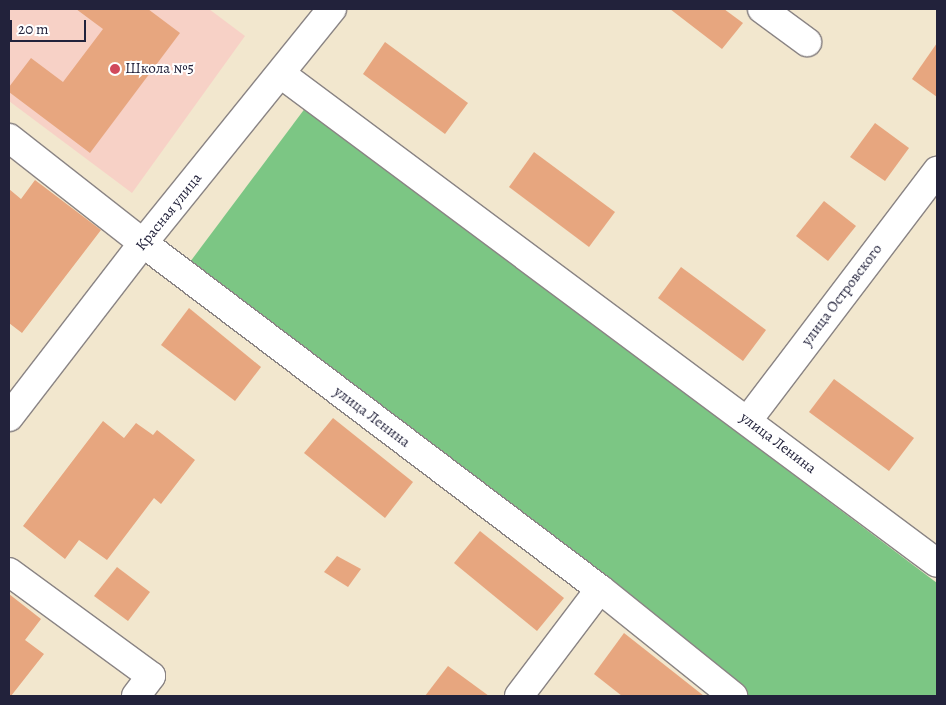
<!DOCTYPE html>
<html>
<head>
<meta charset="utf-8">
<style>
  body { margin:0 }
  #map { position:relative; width:946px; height:705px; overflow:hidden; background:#f2e7ce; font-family:Alegreya,serif }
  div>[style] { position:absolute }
  .built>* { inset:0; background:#f7d1c6 }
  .green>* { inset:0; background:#7cc684 }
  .building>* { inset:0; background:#e7a67f }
  .roads { filter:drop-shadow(1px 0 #8a8484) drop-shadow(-1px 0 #8a8484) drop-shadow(0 1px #8a8484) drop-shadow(0 -1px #8a8484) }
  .minor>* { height:28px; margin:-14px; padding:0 14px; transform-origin:14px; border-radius:14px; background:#fff }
  .tertiary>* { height:28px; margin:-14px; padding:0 14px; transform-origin:14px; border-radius:14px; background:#fff }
  .dots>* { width:14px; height:14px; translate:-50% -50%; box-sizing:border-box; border:2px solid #fff; border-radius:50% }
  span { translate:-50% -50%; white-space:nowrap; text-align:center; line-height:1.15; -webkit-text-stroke:4px #fff; paint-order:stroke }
  .poi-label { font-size:15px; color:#22223b }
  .left { translate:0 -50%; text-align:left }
  .street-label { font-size:15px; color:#22223b }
  .frame { position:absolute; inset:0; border:10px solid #22223b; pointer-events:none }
  .scale { position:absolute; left:10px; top:20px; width:76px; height:22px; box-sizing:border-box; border:2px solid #22223b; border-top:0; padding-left:6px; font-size:15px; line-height:18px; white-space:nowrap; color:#22223b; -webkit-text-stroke:4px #fff; paint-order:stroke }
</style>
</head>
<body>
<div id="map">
  <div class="built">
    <i style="clip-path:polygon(9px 9px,209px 9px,245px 36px,132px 193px,9px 101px)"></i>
  </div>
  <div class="green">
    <i style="clip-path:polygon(306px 107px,937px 583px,937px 696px,748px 696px,190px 262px)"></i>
  </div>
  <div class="building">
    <i style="clip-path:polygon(76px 9px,148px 9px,180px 33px,90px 153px,9px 92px,9px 87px,31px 58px,63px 82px,103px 29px)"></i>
    <i style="clip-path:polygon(670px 9px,724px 9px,743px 23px,722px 49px)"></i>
    <i style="clip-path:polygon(385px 42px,468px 103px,445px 134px,363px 74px)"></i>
    <i style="clip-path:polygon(937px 43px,937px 97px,912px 79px)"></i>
    <i style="clip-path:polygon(875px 123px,909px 148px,885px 181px,850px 157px)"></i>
    <i style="clip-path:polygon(534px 152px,615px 212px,589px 247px,509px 187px)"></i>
    <i style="clip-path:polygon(35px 180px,101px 230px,22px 333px,9px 323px,9px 189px,21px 199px)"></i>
    <i style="clip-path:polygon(824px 201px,856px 226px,828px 261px,796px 236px)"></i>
    <i style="clip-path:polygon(681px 267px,766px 330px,743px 361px,658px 298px)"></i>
    <i style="clip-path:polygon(189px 308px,261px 367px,235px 401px,161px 345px)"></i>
    <i style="clip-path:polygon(834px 379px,914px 438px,889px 471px,809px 412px)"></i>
    <i style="clip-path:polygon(333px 418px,413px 482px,385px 518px,304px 453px)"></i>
    <i style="clip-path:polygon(103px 421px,124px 438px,136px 423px,153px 435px,157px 430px,195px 460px,161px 504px,154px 498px,107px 560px,79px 540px,65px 559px,23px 526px)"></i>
    <i style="clip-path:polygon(480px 531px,564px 598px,537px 631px,454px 563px)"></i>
    <i style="clip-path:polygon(337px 556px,361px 569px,348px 587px,324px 572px)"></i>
    <i style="clip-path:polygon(117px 567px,150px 592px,128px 621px,94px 596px)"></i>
    <i style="clip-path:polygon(9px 594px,41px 619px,25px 640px,44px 654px,11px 696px,9px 696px)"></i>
    <i style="clip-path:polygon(624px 633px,704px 696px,622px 696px,594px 674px)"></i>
    <i style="clip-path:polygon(448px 666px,489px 696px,425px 696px)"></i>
  </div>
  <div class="roads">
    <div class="minor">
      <i style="left:762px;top:9px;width:56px;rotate:36.3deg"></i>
      <i style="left:281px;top:74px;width:818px;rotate:36.7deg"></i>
      <i style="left:9px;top:138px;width:170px;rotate:38.1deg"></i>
      <i style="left:143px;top:243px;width:573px;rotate:37.13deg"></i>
      <i style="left:600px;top:589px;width:171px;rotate:38.8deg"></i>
      <i style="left:748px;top:420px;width:313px;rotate:-52.8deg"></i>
      <i style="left:9px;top:572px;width:176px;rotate:36.2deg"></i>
      <i style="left:151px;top:676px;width:25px;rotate:127deg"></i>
      <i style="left:519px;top:696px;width:134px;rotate:-52.9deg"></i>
    </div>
    <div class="tertiary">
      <i style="left:9px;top:417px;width:220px;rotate:-52.4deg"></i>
      <i style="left:143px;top:243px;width:301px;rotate:-51.1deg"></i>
    </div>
  </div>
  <div class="dots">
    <i style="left:115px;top:69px;background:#d1495b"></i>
  </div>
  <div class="poi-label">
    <span class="left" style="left:125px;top:69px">Школа №5</span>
  </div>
  <div class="street-label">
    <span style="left:169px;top:212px;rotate:-51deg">Красная улица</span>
    <span style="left:842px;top:295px;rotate:-53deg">улица Островского</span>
    <span style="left:372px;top:417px;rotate:37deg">улица Ленина</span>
    <span style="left:778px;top:443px;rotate:37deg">улица Ленина</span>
  </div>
  <div class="frame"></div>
  <div class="scale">20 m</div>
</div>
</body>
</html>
